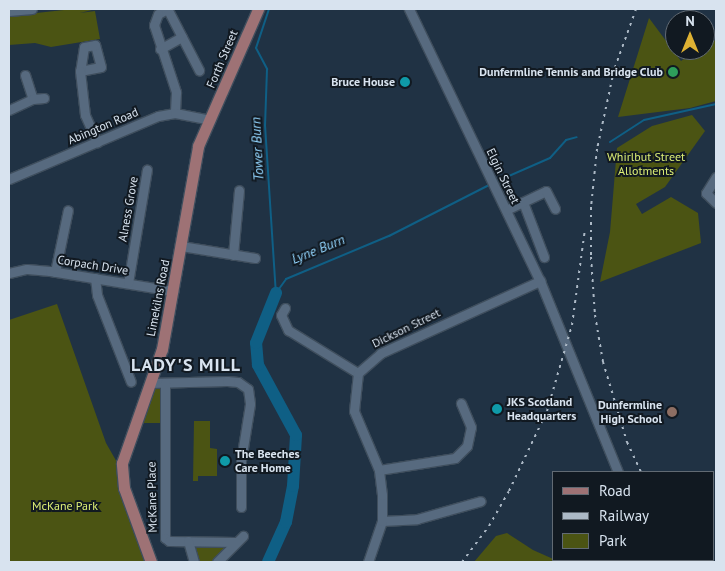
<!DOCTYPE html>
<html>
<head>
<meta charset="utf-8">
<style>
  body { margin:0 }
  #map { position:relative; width:725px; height:571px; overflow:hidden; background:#203244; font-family:"PT Sans",sans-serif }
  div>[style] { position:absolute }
  .green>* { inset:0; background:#4b5413 }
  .stream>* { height:2px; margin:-1px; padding:0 1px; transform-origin:1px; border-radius:1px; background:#0f5f85 }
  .river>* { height:12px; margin:-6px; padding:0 6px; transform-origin:6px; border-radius:6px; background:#0f5f85 }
  .roads { filter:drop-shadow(1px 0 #3f4e5d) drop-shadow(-1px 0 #3f4e5d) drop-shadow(0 1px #3f4e5d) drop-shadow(0 -1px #3f4e5d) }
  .minor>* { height:9px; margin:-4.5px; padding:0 4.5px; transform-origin:4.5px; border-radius:4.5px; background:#576a7f }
  .major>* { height:11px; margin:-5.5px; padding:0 5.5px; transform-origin:5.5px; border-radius:5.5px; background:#9e7275 }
  .rail>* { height:2px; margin-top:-1px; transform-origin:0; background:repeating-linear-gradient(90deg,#acb9c6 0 2.5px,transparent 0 7.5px) }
  .dots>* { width:14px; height:14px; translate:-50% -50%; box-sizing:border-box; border:2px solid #111921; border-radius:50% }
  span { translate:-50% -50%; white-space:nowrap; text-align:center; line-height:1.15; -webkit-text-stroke:4px #111921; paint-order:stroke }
  .street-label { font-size:12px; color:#d8e3ef }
  .poi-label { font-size:12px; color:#d8e3ef; font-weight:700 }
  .right { translate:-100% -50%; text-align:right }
  .left { translate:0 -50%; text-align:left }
  .park-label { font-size:12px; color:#ddef76 }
  .water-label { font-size:14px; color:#92d4fd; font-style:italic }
  .district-label { font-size:18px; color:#d8e3ef; font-weight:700; letter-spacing:1px }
  .frame { position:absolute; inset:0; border:10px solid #d8e3ef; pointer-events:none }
  .legend { position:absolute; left:552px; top:471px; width:162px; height:90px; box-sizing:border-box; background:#111921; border:1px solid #616a73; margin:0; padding:6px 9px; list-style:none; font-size:15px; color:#d8e3ef }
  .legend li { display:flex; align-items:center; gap:10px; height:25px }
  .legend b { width:25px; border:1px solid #616a73 }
  .north { position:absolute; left:665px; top:10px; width:50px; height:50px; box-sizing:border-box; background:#111921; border:1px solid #616a73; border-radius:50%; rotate:0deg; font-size:14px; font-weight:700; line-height:20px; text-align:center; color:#d8e3ef }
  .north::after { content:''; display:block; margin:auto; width:18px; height:22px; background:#deb133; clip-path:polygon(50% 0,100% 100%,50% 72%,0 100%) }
</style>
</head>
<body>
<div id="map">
  <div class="green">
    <i style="clip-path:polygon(73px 9px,96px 9px,80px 13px,95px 11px,100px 39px,51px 47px,35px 43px,9px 45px,9px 16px)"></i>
    <i style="clip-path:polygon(649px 18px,681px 61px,696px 50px,705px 50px,705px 43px,712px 38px,716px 42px,716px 101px,690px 108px,618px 117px)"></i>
    <i style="clip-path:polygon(692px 115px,705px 131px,665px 187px,636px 204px,642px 214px,671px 197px,698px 213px,701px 243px,600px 282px,610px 232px,617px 148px,652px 126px)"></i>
    <i style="clip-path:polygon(57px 304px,106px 443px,118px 464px,118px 486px,146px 562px,9px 562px,9px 320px)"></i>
    <i style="clip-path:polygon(153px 389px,163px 389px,163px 423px,140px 423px)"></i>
    <i style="clip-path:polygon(194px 421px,210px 421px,210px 448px,217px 449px,217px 476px,198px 476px,198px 481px,193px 481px)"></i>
    <i style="clip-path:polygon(507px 533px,533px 550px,560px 562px,474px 562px,496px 536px)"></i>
    <i style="clip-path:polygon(194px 547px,228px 548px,214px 562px,199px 562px)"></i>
  </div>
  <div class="stream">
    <i style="left:269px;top:9px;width:41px;rotate:108.4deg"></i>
    <i style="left:256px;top:48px;width:24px;rotate:62deg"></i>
    <i style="left:267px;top:69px;width:56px;rotate:92deg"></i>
    <i style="left:265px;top:125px;width:168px;rotate:86.3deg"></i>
    <i style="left:610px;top:142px;width:40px;rotate:-32.9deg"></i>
    <i style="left:644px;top:120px;width:74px;rotate:-12.5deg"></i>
    <i style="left:495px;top:182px;width:60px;rotate:-23.6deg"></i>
    <i style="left:550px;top:158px;width:24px;rotate:-48deg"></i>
    <i style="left:566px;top:140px;width:11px;rotate:-15deg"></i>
    <i style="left:276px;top:293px;width:17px;rotate:-54deg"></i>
    <i style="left:286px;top:279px;width:112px;rotate:-22.7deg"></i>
    <i style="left:389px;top:236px;width:114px;rotate:-27deg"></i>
  </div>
  <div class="river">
    <i style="left:268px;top:562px;width:44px;rotate:-65.8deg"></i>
    <i style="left:286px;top:522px;width:37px;rotate:-79deg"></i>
    <i style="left:293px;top:486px;width:51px;rotate:-86.6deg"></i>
    <i style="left:296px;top:435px;width:80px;rotate:-118.5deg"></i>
    <i style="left:258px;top:365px;width:22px;rotate:-95deg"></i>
    <i style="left:256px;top:343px;width:54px;rotate:-68.2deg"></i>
  </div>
  <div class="roads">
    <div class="minor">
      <i style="left:167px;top:9px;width:10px;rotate:151deg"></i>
      <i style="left:158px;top:14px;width:12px;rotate:110deg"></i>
      <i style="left:154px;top:25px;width:71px;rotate:71.8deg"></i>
      <i style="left:176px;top:92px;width:21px;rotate:93deg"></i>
      <i style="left:409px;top:9px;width:302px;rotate:64.3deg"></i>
      <i style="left:540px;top:281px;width:206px;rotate:67.8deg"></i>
      <i style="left:168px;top:10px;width:68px;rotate:62.7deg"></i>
      <i style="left:9px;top:11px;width:23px;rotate:-5deg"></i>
      <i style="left:160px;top:49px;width:25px;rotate:-29deg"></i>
      <i style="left:80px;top:71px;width:21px;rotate:-11deg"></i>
      <i style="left:101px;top:67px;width:23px;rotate:-105deg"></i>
      <i style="left:95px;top:45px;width:11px;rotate:170deg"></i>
      <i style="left:84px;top:47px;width:24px;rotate:99deg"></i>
      <i style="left:80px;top:71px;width:44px;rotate:83.5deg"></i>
      <i style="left:85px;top:115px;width:30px;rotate:66deg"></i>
      <i style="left:25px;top:75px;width:25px;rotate:72deg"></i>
      <i style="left:9px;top:110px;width:26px;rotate:-25deg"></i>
      <i style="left:33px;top:99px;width:11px;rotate:-5deg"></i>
      <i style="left:716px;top:177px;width:19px;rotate:122deg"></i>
      <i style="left:706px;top:193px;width:14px;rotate:45deg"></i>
      <i style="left:9px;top:179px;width:162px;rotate:-22.9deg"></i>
      <i style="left:158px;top:116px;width:17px;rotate:-10deg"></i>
      <i style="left:175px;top:113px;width:36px;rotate:11deg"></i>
      <i style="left:523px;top:202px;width:59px;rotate:69.1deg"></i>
      <i style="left:506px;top:210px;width:44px;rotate:-25.4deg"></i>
      <i style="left:546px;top:191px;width:20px;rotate:63deg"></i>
      <i style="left:181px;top:246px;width:75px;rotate:9.2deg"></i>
      <i style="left:233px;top:255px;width:65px;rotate:-84.7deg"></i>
      <i style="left:55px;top:272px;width:63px;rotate:-78.2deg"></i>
      <i style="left:9px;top:273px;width:18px;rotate:-13deg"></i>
      <i style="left:27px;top:269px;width:23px;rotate:5deg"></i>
      <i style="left:50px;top:271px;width:125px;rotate:9.2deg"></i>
      <i style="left:95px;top:278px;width:17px;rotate:83deg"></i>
      <i style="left:97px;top:295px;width:93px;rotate:68.7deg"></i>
      <i style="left:128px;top:283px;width:115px;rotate:-80.5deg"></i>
      <i style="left:285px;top:308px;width:8px;rotate:120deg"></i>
      <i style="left:281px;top:315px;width:17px;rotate:65deg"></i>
      <i style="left:288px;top:330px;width:82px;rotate:31.6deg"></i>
      <i style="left:150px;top:383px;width:77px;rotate:-1.5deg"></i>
      <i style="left:227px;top:381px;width:11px;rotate:5deg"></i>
      <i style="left:238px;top:382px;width:12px;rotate:35deg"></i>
      <i style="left:248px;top:389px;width:15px;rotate:82deg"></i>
      <i style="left:250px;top:404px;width:57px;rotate:99.1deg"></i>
      <i style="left:241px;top:460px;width:47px;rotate:90deg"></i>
      <i style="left:165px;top:383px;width:155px;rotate:90deg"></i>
      <i style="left:165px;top:538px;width:5px;rotate:37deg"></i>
      <i style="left:169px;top:541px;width:67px;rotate:0.9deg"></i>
      <i style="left:379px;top:470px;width:77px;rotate:-9deg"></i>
      <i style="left:455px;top:458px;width:17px;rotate:-45deg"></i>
      <i style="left:467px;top:446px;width:19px;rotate:-78deg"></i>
      <i style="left:471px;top:427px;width:26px;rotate:-113deg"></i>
      <i style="left:382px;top:521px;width:35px;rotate:-3deg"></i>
      <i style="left:417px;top:519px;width:66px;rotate:-15.7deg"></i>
      <i style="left:188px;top:541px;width:22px;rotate:74deg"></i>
      <i style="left:653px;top:560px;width:2px;rotate:63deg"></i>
      <i style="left:217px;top:562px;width:37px;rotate:-45deg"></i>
      <i style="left:368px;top:562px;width:43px;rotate:-71.1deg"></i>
      <i style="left:382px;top:521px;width:26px;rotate:-90deg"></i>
      <i style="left:382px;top:495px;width:25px;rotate:-97deg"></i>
      <i style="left:379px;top:470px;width:64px;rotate:-113deg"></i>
      <i style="left:354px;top:411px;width:38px;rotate:-84deg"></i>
      <i style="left:358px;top:373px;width:30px;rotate:-41deg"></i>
      <i style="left:381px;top:353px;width:175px;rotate:-24.4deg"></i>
    </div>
    <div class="major">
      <i style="left:151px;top:562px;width:79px;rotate:-110deg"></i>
      <i style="left:124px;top:488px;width:25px;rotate:-95deg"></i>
      <i style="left:122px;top:463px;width:121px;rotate:-70.7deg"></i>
      <i style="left:162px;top:349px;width:206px;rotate:-79.9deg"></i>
      <i style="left:198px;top:146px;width:150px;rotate:-66.3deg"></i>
    </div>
  </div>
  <div class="rail">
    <i style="left:636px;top:9px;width:65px;rotate:109.8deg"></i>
    <i style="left:614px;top:70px;width:81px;rotate:102.1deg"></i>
    <i style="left:597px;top:149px;width:58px;rotate:95.9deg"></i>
    <i style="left:591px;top:207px;width:50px;rotate:90deg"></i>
    <i style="left:591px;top:257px;width:58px;rotate:86.1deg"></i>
    <i style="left:595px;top:315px;width:48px;rotate:80.3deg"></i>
    <i style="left:603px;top:362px;width:84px;rotate:73.3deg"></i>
    <i style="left:627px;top:442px;width:33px;rotate:65deg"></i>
    <i style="left:684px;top:560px;width:2px;rotate:63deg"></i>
    <i style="left:462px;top:562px;width:45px;rotate:-53.1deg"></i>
    <i style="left:489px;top:526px;width:40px;rotate:-60.3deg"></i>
    <i style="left:509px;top:491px;width:89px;rotate:-64.6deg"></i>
    <i style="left:547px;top:411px;width:90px;rotate:-73.8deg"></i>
    <i style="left:572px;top:325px;width:97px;rotate:-82.3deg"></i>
  </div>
  <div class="dots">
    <i style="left:673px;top:72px;background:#2e9e5b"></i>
    <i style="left:405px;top:82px;background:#0f9aa8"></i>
    <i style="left:497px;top:409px;background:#0f9aa8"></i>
    <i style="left:672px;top:412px;background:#8d6e63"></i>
    <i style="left:225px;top:461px;background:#0f9aa8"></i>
  </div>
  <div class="street-label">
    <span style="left:222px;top:59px;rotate:-67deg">Forth Street</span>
    <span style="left:103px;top:126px;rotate:-23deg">Abington Road</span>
    <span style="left:503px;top:176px;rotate:64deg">Elgin Street</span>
    <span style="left:128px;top:209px;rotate:-80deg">Alness Grove</span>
    <span style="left:93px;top:265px;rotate:9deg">Corpach Drive</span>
    <span style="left:158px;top:298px;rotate:-79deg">Limekilns Road</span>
    <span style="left:406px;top:328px;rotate:-26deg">Dickson Street</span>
    <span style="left:152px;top:497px;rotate:-91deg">McKane Place</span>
  </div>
  <div class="poi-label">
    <span class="right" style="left:663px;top:72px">Dunfermline Tennis and Bridge Club</span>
    <span class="right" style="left:395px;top:82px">Bruce House</span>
    <span class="left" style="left:507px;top:409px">JKS Scotland<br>Headquarters</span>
    <span class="right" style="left:662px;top:412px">Dunfermline<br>High School</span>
    <span class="left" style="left:235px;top:461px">The Beeches<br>Care Home</span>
  </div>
  <div class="park-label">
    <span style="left:646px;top:164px">Whirlbut Street<br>Allotments</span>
    <span style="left:65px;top:506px">McKane Park</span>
  </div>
  <div class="water-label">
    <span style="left:257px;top:149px;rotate:-93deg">Tower Burn</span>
    <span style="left:318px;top:249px;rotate:-22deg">Lyne Burn</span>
  </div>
  <div class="district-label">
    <span style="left:186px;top:365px">LADY'S MILL</span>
  </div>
  <div class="frame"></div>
  <ul class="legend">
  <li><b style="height:6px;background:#9e7275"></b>Road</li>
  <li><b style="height:6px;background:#acb9c6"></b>Railway</li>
  <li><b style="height:14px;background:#4b5413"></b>Park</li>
  </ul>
  <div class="north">N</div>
</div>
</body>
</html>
